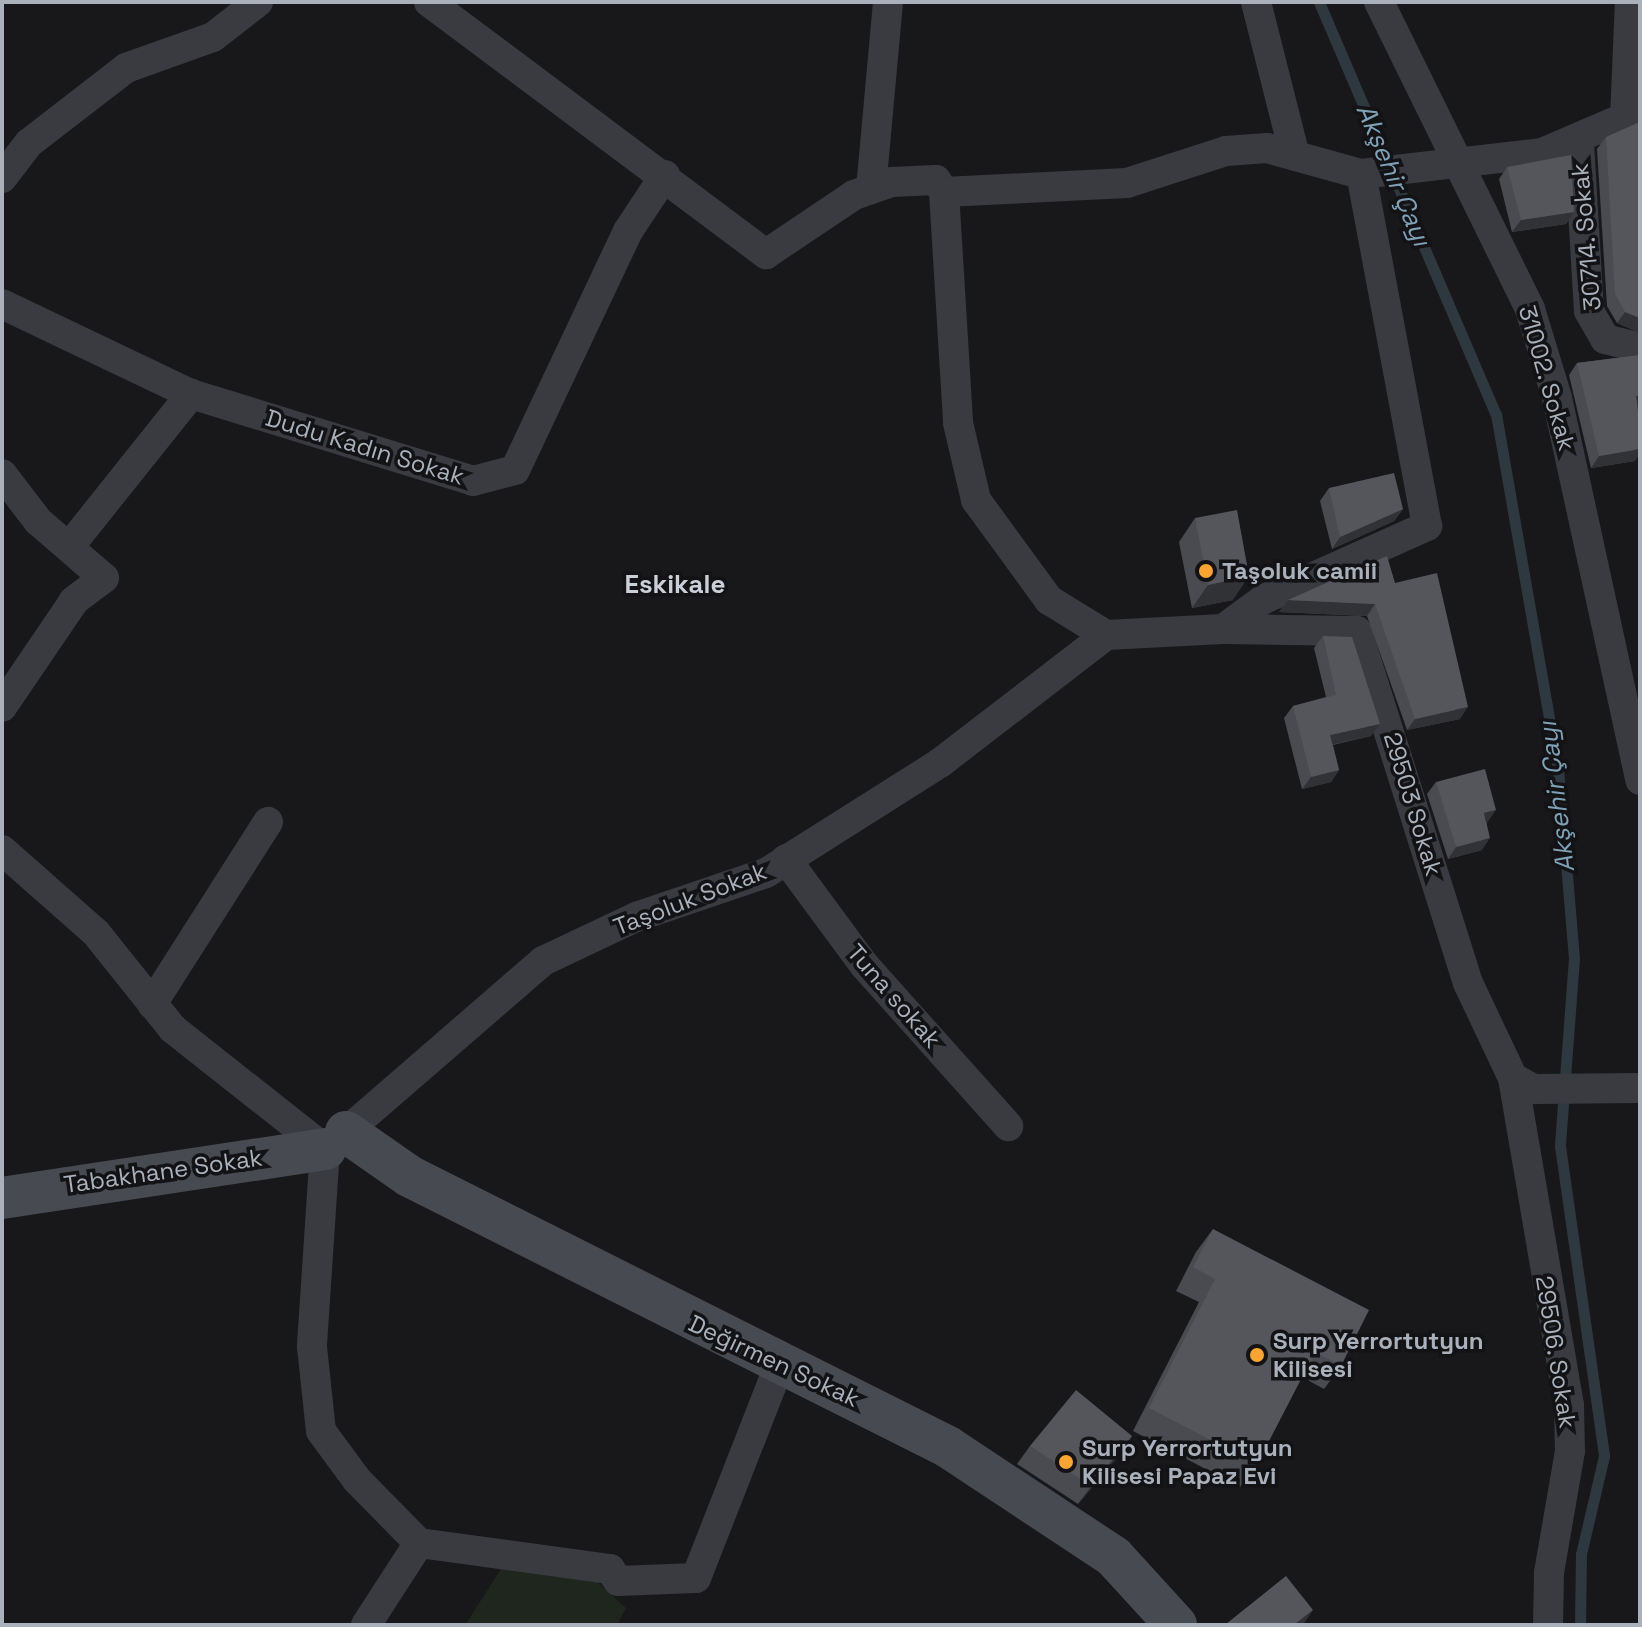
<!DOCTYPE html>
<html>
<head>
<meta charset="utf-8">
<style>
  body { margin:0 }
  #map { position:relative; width:1642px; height:1627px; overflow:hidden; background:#18181b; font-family:"Space Grotesk",sans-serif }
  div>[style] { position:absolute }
  .green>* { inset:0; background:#1e261e }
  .stream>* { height:11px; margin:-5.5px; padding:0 5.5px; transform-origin:5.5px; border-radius:5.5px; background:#2d393f }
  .street>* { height:30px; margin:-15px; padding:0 15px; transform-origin:15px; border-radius:15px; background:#393b40 }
  .secondary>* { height:42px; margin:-21px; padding:0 21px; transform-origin:21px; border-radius:21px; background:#474a50 }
  .wall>* { inset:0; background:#494b50 }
  .shaded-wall>* { inset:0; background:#313236 }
  .building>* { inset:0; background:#54565c }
  .dots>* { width:22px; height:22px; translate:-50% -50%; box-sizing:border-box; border:4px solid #131316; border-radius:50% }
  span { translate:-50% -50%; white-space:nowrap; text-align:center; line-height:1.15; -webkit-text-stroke:7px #131316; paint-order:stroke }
  .street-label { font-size:24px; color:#aab1bb }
  .poi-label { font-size:24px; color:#aab1bb; font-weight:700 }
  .left { translate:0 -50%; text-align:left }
  .water-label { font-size:26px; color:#80a2b7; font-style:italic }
  .neighbourhood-label { font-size:26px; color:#cbcfd7; font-weight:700 }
  .frame { position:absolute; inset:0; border:4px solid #aab1bb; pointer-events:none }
</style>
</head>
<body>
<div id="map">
  <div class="green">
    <i style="clip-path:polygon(508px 1558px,585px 1571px,626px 1608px,617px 1625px,465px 1625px)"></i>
  </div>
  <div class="stream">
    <i style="left:1319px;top:2px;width:448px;rotate:66.8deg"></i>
    <i style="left:1496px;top:414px;width:359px;rotate:80.1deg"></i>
    <i style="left:1558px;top:768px;width:191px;rotate:85.2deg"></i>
    <i style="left:1574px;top:958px;width:189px;rotate:94.3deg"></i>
    <i style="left:1560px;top:1146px;width:313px;rotate:81.9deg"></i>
    <i style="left:1604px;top:1456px;width:101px;rotate:103.2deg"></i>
    <i style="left:1581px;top:1554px;width:71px;rotate:90.8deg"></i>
  </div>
  <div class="street">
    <i style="left:429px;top:2px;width:421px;rotate:36.8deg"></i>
    <i style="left:766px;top:254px;width:106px;rotate:-33.8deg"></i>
    <i style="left:854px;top:195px;width:39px;rotate:-19deg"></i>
    <i style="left:891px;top:182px;width:45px;rotate:-2.5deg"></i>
    <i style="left:936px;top:180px;width:14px;rotate:56deg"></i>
    <i style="left:944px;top:192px;width:183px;rotate:-2.8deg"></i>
    <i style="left:1127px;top:183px;width:104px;rotate:-17.9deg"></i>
    <i style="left:1226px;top:151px;width:41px;rotate:-4.2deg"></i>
    <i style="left:1267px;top:148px;width:98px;rotate:15.5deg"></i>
    <i style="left:1361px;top:174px;width:182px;rotate:-6.6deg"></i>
    <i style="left:1542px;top:153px;width:107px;rotate:-23.2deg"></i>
    <i style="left:1256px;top:2px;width:159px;rotate:75.8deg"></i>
    <i style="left:1379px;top:2px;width:342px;rotate:63.8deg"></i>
    <i style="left:1530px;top:309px;width:93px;rotate:73.1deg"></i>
    <i style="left:1557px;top:398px;width:391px;rotate:77.7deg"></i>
    <i style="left:1625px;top:119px;width:117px;rotate:-87.6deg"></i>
    <i style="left:1579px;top:143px;width:168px;rotate:86.6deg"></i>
    <i style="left:1589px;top:311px;width:32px;rotate:60deg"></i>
    <i style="left:1605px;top:339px;width:36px;rotate:14deg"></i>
    <i style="left:2px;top:178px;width:44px;rotate:-52.4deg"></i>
    <i style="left:29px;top:143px;width:123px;rotate:-37.7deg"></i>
    <i style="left:126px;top:68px;width:92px;rotate:-19.6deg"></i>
    <i style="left:213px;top:37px;width:57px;rotate:-37.9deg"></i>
    <i style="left:871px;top:189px;width:188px;rotate:-84.8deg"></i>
    <i style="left:944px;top:192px;width:231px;rotate:86.5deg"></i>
    <i style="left:958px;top:423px;width:79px;rotate:76.8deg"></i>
    <i style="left:976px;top:500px;width:124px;rotate:53.9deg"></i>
    <i style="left:1049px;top:600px;width:67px;rotate:31.6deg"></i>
    <i style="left:1106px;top:635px;width:117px;rotate:-2.9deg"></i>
    <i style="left:1223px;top:629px;width:51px;rotate:-36.2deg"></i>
    <i style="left:1264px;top:599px;width:179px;rotate:-24.1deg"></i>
    <i style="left:1427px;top:526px;width:358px;rotate:-100.6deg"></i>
    <i style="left:2px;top:304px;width:209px;rotate:25.5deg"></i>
    <i style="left:191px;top:394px;width:295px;rotate:17.1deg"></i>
    <i style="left:473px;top:481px;width:43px;rotate:-14.7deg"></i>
    <i style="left:515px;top:470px;width:264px;rotate:-64.7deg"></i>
    <i style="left:628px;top:231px;width:67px;rotate:-56.5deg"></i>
    <i style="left:2px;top:474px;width:59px;rotate:52.5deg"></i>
    <i style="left:38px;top:521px;width:87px;rotate:40.8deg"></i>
    <i style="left:104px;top:578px;width:38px;rotate:143deg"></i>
    <i style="left:74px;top:601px;width:128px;rotate:124.2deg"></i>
    <i style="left:69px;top:547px;width:196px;rotate:-51.4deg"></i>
    <i style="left:1223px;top:629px;width:134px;rotate:0.9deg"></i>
    <i style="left:1357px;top:631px;width:369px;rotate:72.5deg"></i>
    <i style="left:1468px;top:983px;width:105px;rotate:64.7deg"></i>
    <i style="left:1513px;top:1078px;width:24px;rotate:28deg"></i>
    <i style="left:1534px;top:1089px;width:106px;rotate:-0.5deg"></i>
    <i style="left:2px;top:850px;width:125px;rotate:41.4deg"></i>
    <i style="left:96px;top:933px;width:123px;rotate:51.3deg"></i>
    <i style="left:173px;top:1029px;width:194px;rotate:38.3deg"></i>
    <i style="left:786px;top:859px;width:133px;rotate:53.6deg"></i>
    <i style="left:865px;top:966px;width:215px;rotate:48.2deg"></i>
    <i style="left:152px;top:1004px;width:216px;rotate:-57.5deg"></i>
    <i style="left:1513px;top:1078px;width:332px;rotate:80.3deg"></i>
    <i style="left:1569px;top:1405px;width:46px;rotate:88.8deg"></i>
    <i style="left:1570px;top:1451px;width:124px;rotate:99.8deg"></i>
    <i style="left:1549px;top:1573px;width:52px;rotate:91.1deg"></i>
    <i style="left:333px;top:1143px;width:278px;rotate:-40.9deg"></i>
    <i style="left:543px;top:961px;width:103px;rotate:-25.3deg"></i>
    <i style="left:636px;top:917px;width:137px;rotate:-18.7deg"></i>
    <i style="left:766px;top:873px;width:206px;rotate:-32.3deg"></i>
    <i style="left:940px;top:763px;width:210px;rotate:-37.6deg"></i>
    <i style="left:325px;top:1149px;width:198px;rotate:93.8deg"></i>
    <i style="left:312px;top:1347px;width:84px;rotate:83.9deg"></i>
    <i style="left:321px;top:1431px;width:61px;rotate:53.7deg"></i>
    <i style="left:357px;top:1480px;width:88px;rotate:45.5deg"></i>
    <i style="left:419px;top:1543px;width:193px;rotate:7.8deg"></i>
    <i style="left:610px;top:1569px;width:14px;rotate:56deg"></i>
    <i style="left:618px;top:1581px;width:78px;rotate:-2.2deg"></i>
    <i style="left:696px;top:1578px;width:228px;rotate:-68.6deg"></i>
    <i style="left:366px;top:1625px;width:98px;rotate:-57.1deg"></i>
  </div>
  <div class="secondary">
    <i style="left:346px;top:1132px;width:77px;rotate:34.9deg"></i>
    <i style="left:409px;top:1176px;width:603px;rotate:26.69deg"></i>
    <i style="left:948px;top:1447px;width:199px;rotate:33.5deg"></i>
    <i style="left:1114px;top:1557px;width:92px;rotate:47.6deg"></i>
    <i style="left:2px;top:1198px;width:327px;rotate:-8.6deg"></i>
  </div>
  <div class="wall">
    <i style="clip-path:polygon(1640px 122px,1640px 333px,1617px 323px,1607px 306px,1597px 149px,1606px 137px)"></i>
    <i style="clip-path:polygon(1507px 167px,1574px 212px,1566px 224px,1512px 232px,1499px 179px)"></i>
    <i style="clip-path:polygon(1640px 355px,1640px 405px,1637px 406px,1635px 461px,1591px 468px,1569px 375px,1577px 363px)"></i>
    <i style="clip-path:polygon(1329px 488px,1403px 509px,1394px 521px,1332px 549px,1320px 501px)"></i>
    <i style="clip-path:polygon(1195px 518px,1233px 600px,1192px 608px,1179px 542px)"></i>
    <i style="clip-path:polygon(1395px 583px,1460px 719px,1407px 730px,1367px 616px,1279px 612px,1288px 600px)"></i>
    <i style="clip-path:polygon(1323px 636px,1371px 736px,1333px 745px,1339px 770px,1331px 782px,1302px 789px,1284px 718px,1293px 706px,1326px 697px,1314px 648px)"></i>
    <i style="clip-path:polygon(1436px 782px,1487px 823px,1482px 850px,1448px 859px,1427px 794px)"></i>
    <i style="clip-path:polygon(1213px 1229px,1341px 1366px,1324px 1389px,1302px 1377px,1257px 1464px,1240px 1487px,1133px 1431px,1199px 1302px,1176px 1291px,1196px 1252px)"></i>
    <i style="clip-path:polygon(1132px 1436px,1120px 1454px,1078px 1504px,1017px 1464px,1030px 1446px)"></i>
  </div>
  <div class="shaded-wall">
    <i style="clip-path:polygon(1574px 212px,1566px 224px,1512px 232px,1521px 220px)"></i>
    <i style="clip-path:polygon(1625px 312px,1640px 318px,1640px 333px,1617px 323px)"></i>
    <i style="clip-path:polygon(1640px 395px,1640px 405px,1627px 408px,1636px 396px)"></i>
    <i style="clip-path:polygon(1640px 449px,1640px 454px,1635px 461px,1591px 468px,1599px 456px)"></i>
    <i style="clip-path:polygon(1403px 509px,1394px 521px,1332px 549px,1340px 537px)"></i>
    <i style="clip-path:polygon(1249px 576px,1233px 600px,1192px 608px,1208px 585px)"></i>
    <i style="clip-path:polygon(1288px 600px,1375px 604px,1367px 616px,1279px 612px)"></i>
    <i style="clip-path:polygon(1468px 707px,1460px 719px,1407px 730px,1415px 719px)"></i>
    <i style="clip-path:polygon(1380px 724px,1371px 736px,1321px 747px,1330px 735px)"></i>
    <i style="clip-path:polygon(1339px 770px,1331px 782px,1302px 789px,1311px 777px)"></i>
    <i style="clip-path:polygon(1496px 810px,1487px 823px,1484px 813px)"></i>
    <i style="clip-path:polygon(1490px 838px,1482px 850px,1448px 859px,1456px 847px)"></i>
    <i style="clip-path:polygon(1132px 1436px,1120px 1454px,1078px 1504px,1091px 1486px)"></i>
    <i style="clip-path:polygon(1313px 1610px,1305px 1622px,1301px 1625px,1294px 1625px)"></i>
  </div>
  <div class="building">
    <i style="clip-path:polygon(1640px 122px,1640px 318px,1625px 312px,1615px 294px,1606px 137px)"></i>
    <i style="clip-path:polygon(1571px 155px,1574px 212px,1521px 220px,1507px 167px)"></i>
    <i style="clip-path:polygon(1640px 355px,1640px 395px,1636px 396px,1640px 424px,1640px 449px,1599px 456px,1577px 363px)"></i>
    <i style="clip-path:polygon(1394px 473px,1403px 509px,1340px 537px,1329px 488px)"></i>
    <i style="clip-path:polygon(1237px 510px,1249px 576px,1208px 585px,1195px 518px)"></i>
    <i style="clip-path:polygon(1387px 556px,1395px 583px,1437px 573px,1468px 707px,1415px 719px,1375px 604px,1288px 600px)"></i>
    <i style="clip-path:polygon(1323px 636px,1352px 637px,1380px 724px,1330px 735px,1339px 770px,1311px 777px,1293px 706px,1336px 695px)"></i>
    <i style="clip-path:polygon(1485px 769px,1496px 810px,1484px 813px,1490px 838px,1456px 847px,1436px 782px)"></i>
    <i style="clip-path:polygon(1213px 1229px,1369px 1310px,1341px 1366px,1315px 1352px,1257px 1464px,1149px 1408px,1215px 1279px,1193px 1267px)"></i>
    <i style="clip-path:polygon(1076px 1390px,1132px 1436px,1091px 1486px,1030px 1446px)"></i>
    <i style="clip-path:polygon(1286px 1576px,1313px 1610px,1294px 1625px,1227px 1625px,1226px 1624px)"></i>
  </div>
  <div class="dots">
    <i style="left:1206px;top:571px;background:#fba530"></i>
    <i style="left:1257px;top:1355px;background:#fba530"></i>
    <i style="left:1066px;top:1462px;background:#fba530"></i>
  </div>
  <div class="street-label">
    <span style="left:1586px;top:237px;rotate:-95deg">30714. Sokak</span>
    <span style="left:1547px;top:378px;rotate:74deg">31002. Sokak</span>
    <span style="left:365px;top:447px;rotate:17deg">Dudu Kadın Sokak</span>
    <span style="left:1413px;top:804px;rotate:73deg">29503 Sokak</span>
    <span style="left:690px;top:899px;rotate:-21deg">Taşoluk Sokak</span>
    <span style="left:894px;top:996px;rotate:49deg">Tuna sokak</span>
    <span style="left:163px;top:1171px;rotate:-8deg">Tabakhane Sokak</span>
    <span style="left:1556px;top:1352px;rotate:81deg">29506. Sokak</span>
    <span style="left:774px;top:1361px;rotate:25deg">Değirmen Sokak</span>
  </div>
  <div class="poi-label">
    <span class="left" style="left:1222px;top:571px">Taşoluk camii</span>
    <span class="left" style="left:1273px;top:1355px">Surp Yerrortutyun<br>Kilisesi</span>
    <span class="left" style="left:1082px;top:1462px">Surp Yerrortutyun<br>Kilisesi Papaz Evi</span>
  </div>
  <div class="water-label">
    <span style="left:1393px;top:175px;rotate:67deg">Akşehir Çayı</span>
    <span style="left:1557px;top:797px;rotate:-97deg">Akşehir Çayı</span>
  </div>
  <div class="neighbourhood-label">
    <span style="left:675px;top:585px">Eskikale</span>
  </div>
  <div class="frame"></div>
</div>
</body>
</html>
